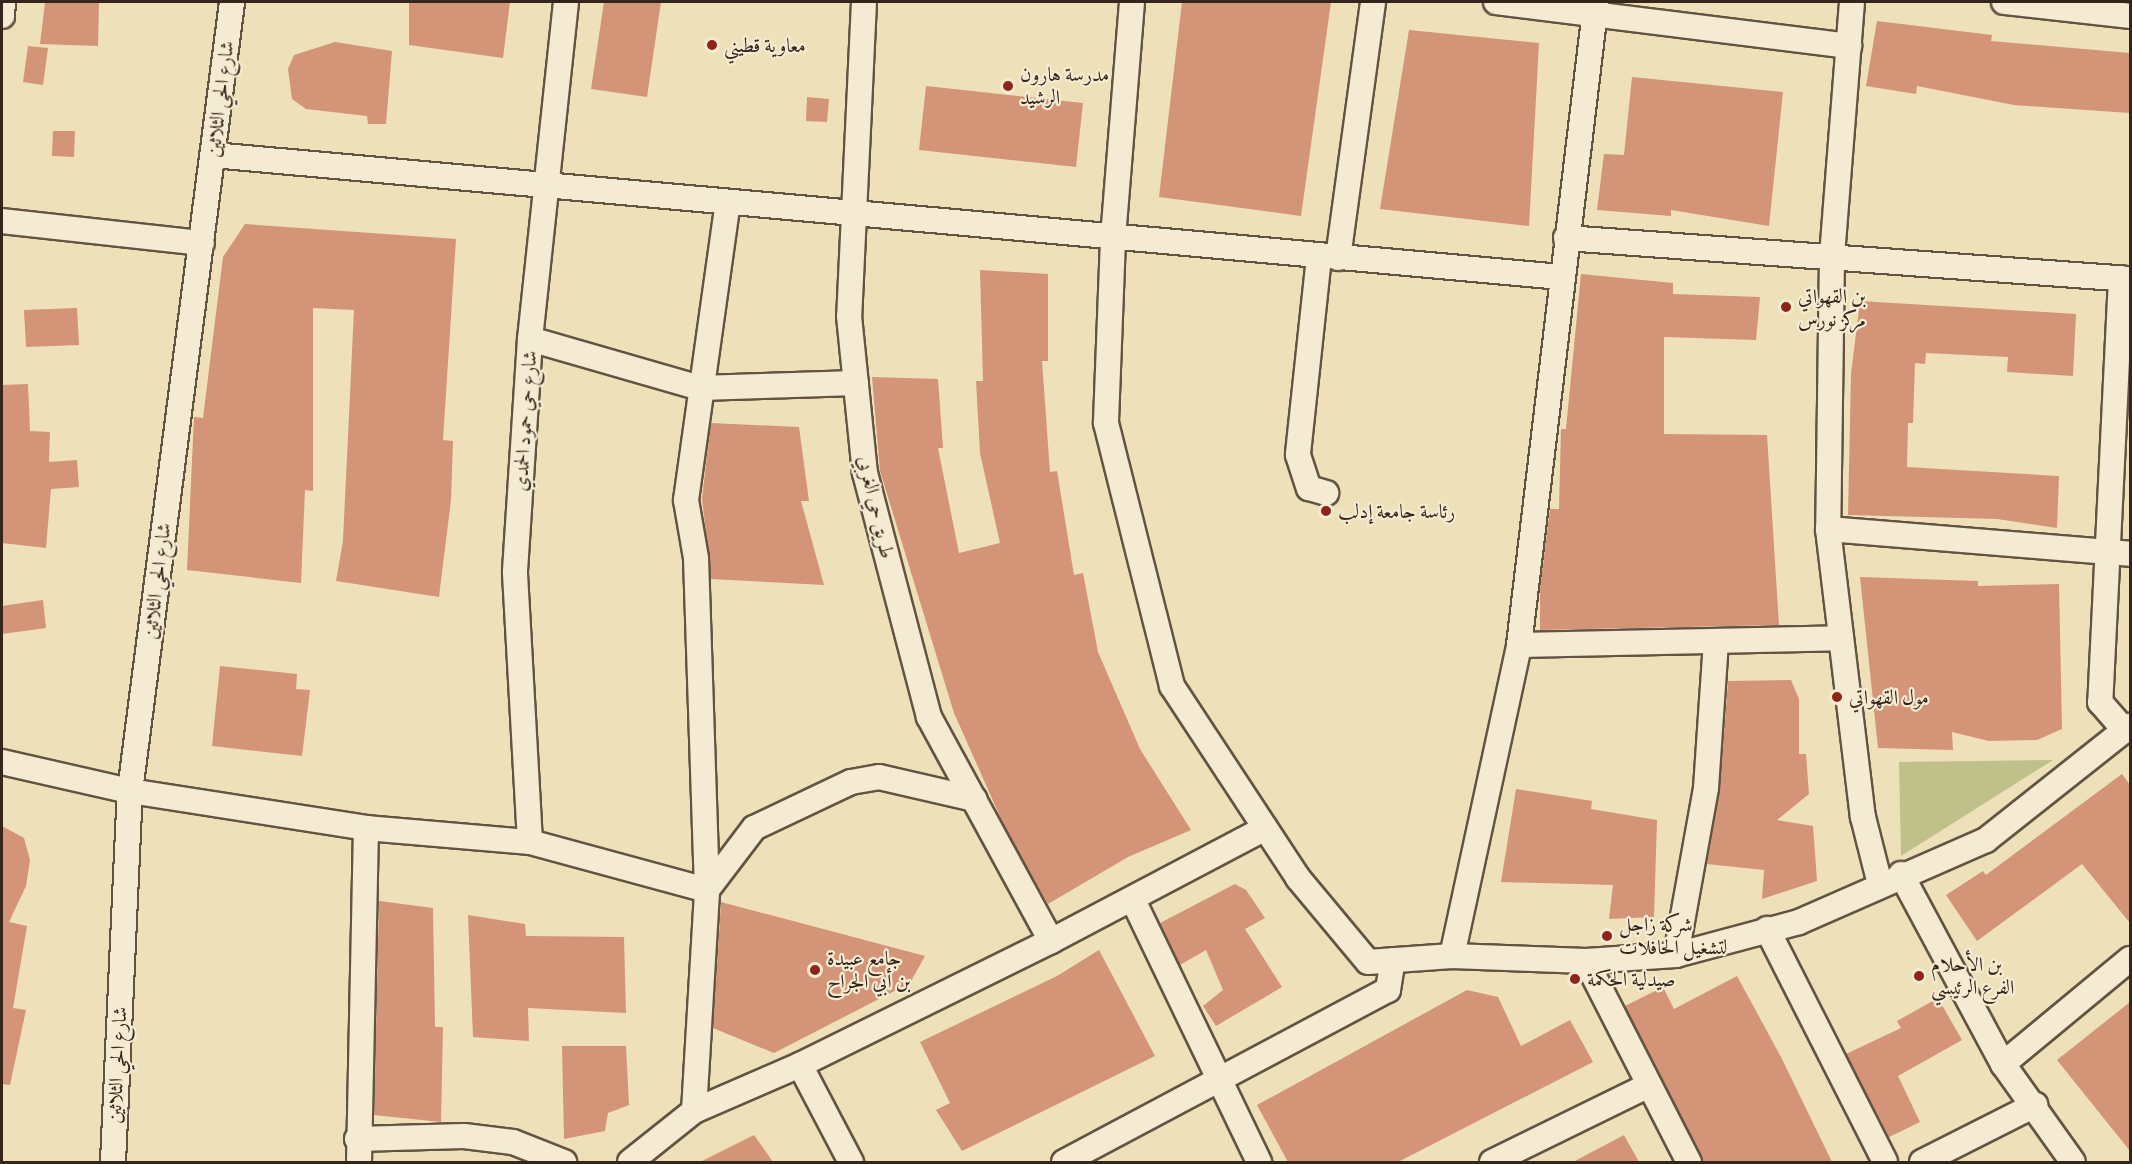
<!DOCTYPE html>
<html>
<head>
<meta charset="utf-8">
<style>
  body { margin:0 }
  #map { position:relative; width:2132px; height:1164px; overflow:hidden; background:#eee0b9; font-family:"EB Garamond",Amiri,serif }
  div>[style] { position:absolute }
  .green>* { inset:0; background:#c0c08a }
  .building>* { inset:0; background:#d49478 }
  .roads { filter:drop-shadow(2px 0 #635442) drop-shadow(-2px 0 #635442) drop-shadow(0 2px #635442) drop-shadow(0 -2px #635442) }
  .minor>* { height:24px; margin:-12px; padding:0 12px; transform-origin:12px; border-radius:12px; background:#f4ebd2 }
  .dots>* { width:16px; height:16px; translate:-50% -50%; box-sizing:border-box; border:3px solid #f4ebd2; border-radius:50% }
  span { translate:-50% -50%; white-space:nowrap; text-align:center; line-height:1.15; -webkit-text-stroke:4.5px #f4ebd2; paint-order:stroke }
  .poi-label { font-size:20px; color:#35251a }
  .left { translate:0 -50%; text-align:left }
  .street-label { font-size:20px; color:#35251a }
  .frame { position:absolute; inset:0; border:3px solid #35251a; pointer-events:none }
</style>
</head>
<body>
<div id="map">
  <div class="green">
    <i style="clip-path:polygon(2053px 760px,1901px 856px,1899px 762px)"></i>
  </div>
  <div class="building">
    <i style="clip-path:polygon(45px 2px,99px 2px,98px 46px,40px 44px)"></i>
    <i style="clip-path:polygon(409px 2px,510px 2px,503px 58px,409px 45px)"></i>
    <i style="clip-path:polygon(604px 2px,661px 2px,647px 97px,591px 89px)"></i>
    <i style="clip-path:polygon(1182px 2px,1331px 2px,1301px 216px,1159px 197px)"></i>
    <i style="clip-path:polygon(1877px 21px,1992px 35px,1991px 41px,2130px 53px,2130px 113px,2014px 105px,1917px 86px,1916px 94px,1866px 86px)"></i>
    <i style="clip-path:polygon(1409px 30px,1539px 43px,1529px 226px,1380px 209px)"></i>
    <i style="clip-path:polygon(335px 42px,392px 51px,386px 124px,368px 124px,367px 116px,306px 109px,292px 99px,288px 69px,294px 55px)"></i>
    <i style="clip-path:polygon(28px 46px,48px 48px,43px 85px,23px 82px)"></i>
    <i style="clip-path:polygon(1632px 77px,1783px 92px,1769px 226px,1671px 210px,1671px 216px,1597px 210px,1604px 154px,1624px 155px)"></i>
    <i style="clip-path:polygon(926px 86px,1083px 103px,1076px 167px,919px 150px)"></i>
    <i style="clip-path:polygon(807px 97px,829px 99px,827px 122px,806px 121px)"></i>
    <i style="clip-path:polygon(53px 131px,75px 131px,74px 157px,52px 156px)"></i>
    <i style="clip-path:polygon(245px 224px,456px 239px,443px 440px,453px 441px,451px 500px,439px 597px,336px 581px,343px 541px,354px 310px,313px 308px,313px 491px,305px 490px,301px 583px,187px 570px,194px 417px,203px 418px,223px 257px)"></i>
    <i style="clip-path:polygon(980px 270px,1048px 274px,1048px 361px,1042px 361px,1050px 472px,1057px 471px,1074px 575px,1083px 573px,1098px 652px,1140px 749px,1191px 830px,1128px 857px,1048px 904px,1006px 830px,954px 713px,880px 471px,872px 377px,938px 379px,943px 448px,938px 448px,959px 553px,1000px 543px,980px 453px,976px 381px,983px 381px)"></i>
    <i style="clip-path:polygon(1581px 274px,1673px 283px,1673px 294px,1760px 297px,1756px 340px,1664px 337px,1664px 434px,1767px 435px,1779px 625px,1540px 630px,1540px 588px,1550px 509px,1559px 509px,1561px 429px,1566px 429px)"></i>
    <i style="clip-path:polygon(1860px 301px,2076px 314px,2073px 376px,2007px 372px,2008px 357px,1926px 353px,1925px 364px,1915px 363px,1913px 423px,1908px 423px,1907px 467px,2059px 476px,2057px 528px,1997px 519px,1848px 515px,1851px 374px)"></i>
    <i style="clip-path:polygon(77px 308px,79px 345px,26px 347px,24px 310px)"></i>
    <i style="clip-path:polygon(28px 384px,30px 431px,50px 432px,49px 462px,77px 460px,79px 487px,51px 489px,46px 548px,2px 543px,2px 385px)"></i>
    <i style="clip-path:polygon(711px 423px,799px 427px,809px 501px,801px 501px,824px 585px,711px 579px,702px 498px)"></i>
    <i style="clip-path:polygon(1860px 577px,1978px 581px,1978px 586px,2059px 584px,2062px 729px,2037px 740px,1989px 741px,1952px 732px,1953px 750px,1878px 748px)"></i>
    <i style="clip-path:polygon(43px 600px,46px 628px,2px 634px,2px 606px)"></i>
    <i style="clip-path:polygon(220px 666px,297px 674px,296px 689px,310px 690px,302px 756px,212px 746px)"></i>
    <i style="clip-path:polygon(1791px 680px,1799px 699px,1799px 754px,1806px 754px,1809px 794px,1777px 820px,1813px 826px,1817px 881px,1762px 899px,1764px 870px,1707px 864px,1720px 789px,1728px 681px)"></i>
    <i style="clip-path:polygon(2122px 774px,2130px 785px,2130px 923px,2082px 864px,1977px 941px,1946px 895px,1983px 871px,1986px 875px)"></i>
    <i style="clip-path:polygon(1516px 789px,1592px 801px,1591px 809px,1657px 820px,1654px 917px,1609px 919px,1613px 885px,1501px 882px)"></i>
    <i style="clip-path:polygon(2px 826px,24px 838px,30px 860px,26px 886px,9px 922px,27px 926px,13px 1008px,26px 1010px,10px 1085px,2px 1084px)"></i>
    <i style="clip-path:polygon(1235px 884px,1246px 890px,1265px 918px,1245px 929px,1282px 987px,1216px 1026px,1203px 1006px,1223px 990px,1206px 950px,1180px 965px,1160px 923px)"></i>
    <i style="clip-path:polygon(379px 901px,433px 908px,435px 1027px,443px 1027px,441px 1122px,374px 1115px)"></i>
    <i style="clip-path:polygon(721px 902px,925px 956px,910px 983px,774px 1053px,713px 1028px)"></i>
    <i style="clip-path:polygon(468px 915px,525px 924px,526px 936px,624px 937px,626px 1013px,528px 1008px,529px 1041px,473px 1037px)"></i>
    <i style="clip-path:polygon(1099px 950px,1155px 1056px,962px 1151px,936px 1110px,950px 1103px,920px 1042px,1057px 976px)"></i>
    <i style="clip-path:polygon(1737px 976px,1781px 1057px,1832px 1162px,1703px 1162px,1625px 1006px,1663px 987px,1674px 1009px)"></i>
    <i style="clip-path:polygon(1467px 990px,1498px 997px,1521px 1046px,1570px 1020px,1593px 1062px,1398px 1162px,1288px 1162px,1257px 1105px)"></i>
    <i style="clip-path:polygon(1938px 998px,1962px 1040px,1898px 1076px,1920px 1122px,1889px 1137px,1846px 1054px,1901px 1028px,1897px 1021px)"></i>
    <i style="clip-path:polygon(2130px 1002px,2130px 1151px,2057px 1060px)"></i>
    <i style="clip-path:polygon(562px 1046px,626px 1046px,629px 1105px,608px 1113px,605px 1131px,564px 1139px)"></i>
    <i style="clip-path:polygon(754px 1135px,773px 1162px,700px 1162px)"></i>
    <i style="clip-path:polygon(1624px 1135px,1639px 1162px,1573px 1162px)"></i>
  </div>
  <div class="roads">
    <div class="minor">
      <i style="left:864px;top:2px;width:314px;rotate:92.7deg"></i>
      <i style="left:849px;top:316px;width:158px;rotate:84.2deg"></i>
      <i style="left:865px;top:473px;width:252px;rotate:75.3deg"></i>
      <i style="left:929px;top:717px;width:255px;rotate:61.4deg"></i>
      <i style="left:1132px;top:2px;width:238px;rotate:94.6deg"></i>
      <i style="left:1113px;top:239px;width:184px;rotate:92.2deg"></i>
      <i style="left:1106px;top:423px;width:271px;rotate:75.9deg"></i>
      <i style="left:1172px;top:686px;width:230px;rotate:56.7deg"></i>
      <i style="left:1298px;top:878px;width:109px;rotate:50.2deg"></i>
      <i style="left:1368px;top:962px;width:84px;rotate:-4.1deg"></i>
      <i style="left:1452px;top:956px;width:134px;rotate:2.1deg"></i>
      <i style="left:1586px;top:961px;width:90px;rotate:-3.8deg"></i>
      <i style="left:1676px;top:955px;width:127px;rotate:-15deg"></i>
      <i style="left:1799px;top:922px;width:204px;rotate:-23.7deg"></i>
      <i style="left:1986px;top:840px;width:184px;rotate:-38.4deg"></i>
      <i style="left:1496px;top:2px;width:356px;rotate:7.1deg"></i>
      <i style="left:1852px;top:2px;width:256px;rotate:94.5deg"></i>
      <i style="left:1832px;top:257px;width:272px;rotate:90.8deg"></i>
      <i style="left:1828px;top:529px;width:290px;rotate:83.1deg"></i>
      <i style="left:1863px;top:817px;width:69px;rotate:75.8deg"></i>
      <i style="left:2004px;top:2px;width:127px;rotate:6.3deg"></i>
      <i style="left:2px;top:16px;width:14px;rotate:-86deg"></i>
      <i style="left:213px;top:155px;width:1354px;rotate:5.17deg"></i>
      <i style="left:2px;top:221px;width:201px;rotate:6.3deg"></i>
      <i style="left:1566px;top:238px;width:565px;rotate:4.16deg"></i>
      <i style="left:1319px;top:257px;width:199px;rotate:96.1deg"></i>
      <i style="left:1298px;top:455px;width:35px;rotate:72deg"></i>
      <i style="left:1309px;top:488px;width:18px;rotate:16deg"></i>
      <i style="left:1338px;top:258px;width:258px;rotate:-82.2deg"></i>
      <i style="left:2121px;top:278px;width:425px;rotate:92.8deg"></i>
      <i style="left:2100px;top:702px;width:38px;rotate:49deg"></i>
      <i style="left:530px;top:339px;width:177px;rotate:16.1deg"></i>
      <i style="left:700px;top:388px;width:156px;rotate:-1.8deg"></i>
      <i style="left:1828px;top:529px;width:303px;rotate:4.7deg"></i>
      <i style="left:1519px;top:645px;width:322px;rotate:-1.2deg"></i>
      <i style="left:2px;top:762px;width:131px;rotate:12.8deg"></i>
      <i style="left:130px;top:791px;width:239px;rotate:8.9deg"></i>
      <i style="left:366px;top:828px;width:165px;rotate:4.9deg"></i>
      <i style="left:530px;top:842px;width:183px;rotate:15.2deg"></i>
      <i style="left:707px;top:890px;width:78px;rotate:-52.8deg"></i>
      <i style="left:754px;top:828px;width:107px;rotate:-25.4deg"></i>
      <i style="left:851px;top:782px;width:28px;rotate:-10deg"></i>
      <i style="left:879px;top:777px;width:98px;rotate:13deg"></i>
      <i style="left:530px;top:842px;width:271px;rotate:-93.2deg"></i>
      <i style="left:515px;top:571px;width:232px;rotate:-86.3deg"></i>
      <i style="left:530px;top:339px;width:339px;rotate:-83.9deg"></i>
      <i style="left:1901px;top:874px;width:216px;rotate:61.8deg"></i>
      <i style="left:2003px;top:1064px;width:120px;rotate:54.5deg"></i>
      <i style="left:1133px;top:900px;width:291px;rotate:64.3deg"></i>
      <i style="left:1767px;top:929px;width:261px;rotate:63.1deg"></i>
      <i style="left:1676px;top:955px;width:170px;rotate:-79.8deg"></i>
      <i style="left:1706px;top:788px;width:147px;rotate:-86.1deg"></i>
      <i style="left:1452px;top:956px;width:318px;rotate:-77.8deg"></i>
      <i style="left:1519px;top:645px;width:648px;rotate:-83.17deg"></i>
      <i style="left:1586px;top:961px;width:226px;rotate:62.9deg"></i>
      <i style="left:2003px;top:1064px;width:165px;rotate:-39.6deg"></i>
      <i style="left:800px;top:1065px;width:110px;rotate:62.3deg"></i>
      <i style="left:694px;top:1111px;width:221px;rotate:-86.6deg"></i>
      <i style="left:707px;top:890px;width:332px;rotate:-91.9deg"></i>
      <i style="left:696px;top:558px;width:59px;rotate:-99.8deg"></i>
      <i style="left:686px;top:500px;width:300px;rotate:-82deg"></i>
      <i style="left:357px;top:1139px;width:107px;rotate:-1.6deg"></i>
      <i style="left:464px;top:1136px;width:49px;rotate:7deg"></i>
      <i style="left:513px;top:1142px;width:55px;rotate:21.4deg"></i>
      <i style="left:113px;top:1162px;width:371px;rotate:-87.4deg"></i>
      <i style="left:130px;top:791px;width:796px;rotate:-82.63deg"></i>
      <i style="left:359px;top:1162px;width:334px;rotate:-88.8deg"></i>
      <i style="left:630px;top:1162px;width:82px;rotate:-38.6deg"></i>
      <i style="left:694px;top:1111px;width:116px;rotate:-23.5deg"></i>
      <i style="left:800px;top:1065px;width:280px;rotate:-26.3deg"></i>
      <i style="left:1051px;top:941px;width:242px;rotate:-27.8deg"></i>
      <i style="left:1064px;top:1162px;width:367px;rotate:-28deg"></i>
      <i style="left:1388px;top:990px;width:30px;rotate:-81deg"></i>
      <i style="left:1492px;top:1162px;width:175px;rotate:-26.1deg"></i>
      <i style="left:1922px;top:1162px;width:127px;rotate:-26.8deg"></i>
    </div>
  </div>
  <div class="dots">
    <i style="left:712px;top:45px;background:#8f2418"></i>
    <i style="left:1008px;top:86px;background:#8f2418"></i>
    <i style="left:1786px;top:307px;background:#8f2418"></i>
    <i style="left:1326px;top:511px;background:#8f2418"></i>
    <i style="left:1837px;top:697px;background:#8f2418"></i>
    <i style="left:1607px;top:936px;background:#8f2418"></i>
    <i style="left:815px;top:970px;background:#8f2418"></i>
    <i style="left:1919px;top:976px;background:#8f2418"></i>
    <i style="left:1575px;top:979px;background:#8f2418"></i>
  </div>
  <div class="poi-label">
    <span class="left" style="left:724px;top:45px">معاوية قطيني</span>
    <span class="left" style="left:1020px;top:86px">مدرسة هارون<br>الرشيد</span>
    <span class="left" style="left:1798px;top:308px">بن القهواتي<br>مركز نورس</span>
    <span class="left" style="left:1338px;top:511px">رئاسة جامعة إدلب</span>
    <span class="left" style="left:1849px;top:697px">مول القهواتي</span>
    <span class="left" style="left:1619px;top:936px">شركة زاجل<br>لتشغيل الحافلات</span>
    <span class="left" style="left:827px;top:970px">جامع عبيدة<br>بن أبي الجراح</span>
    <span class="left" style="left:1931px;top:976px">بن الأحلام<br>الفرع الرئيسي</span>
    <span class="left" style="left:1587px;top:979px">صيدلية الحكمة</span>
  </div>
  <div class="street-label">
    <span style="left:220px;top:99px;rotate:-83deg">شارع الحي الثلاثين</span>
    <span style="left:525px;top:421px;rotate:-86deg">شارع حي حمود الحمدي</span>
    <span style="left:876px;top:507px;rotate:77deg">طريق حي الغربي</span>
    <span style="left:157px;top:581px;rotate:-83deg">شارع الحي الثلاثين</span>
    <span style="left:117px;top:1065px;rotate:-87deg">شارع الحي الثلاثين</span>
  </div>
  <div class="frame"></div>
</div>
</body>
</html>
